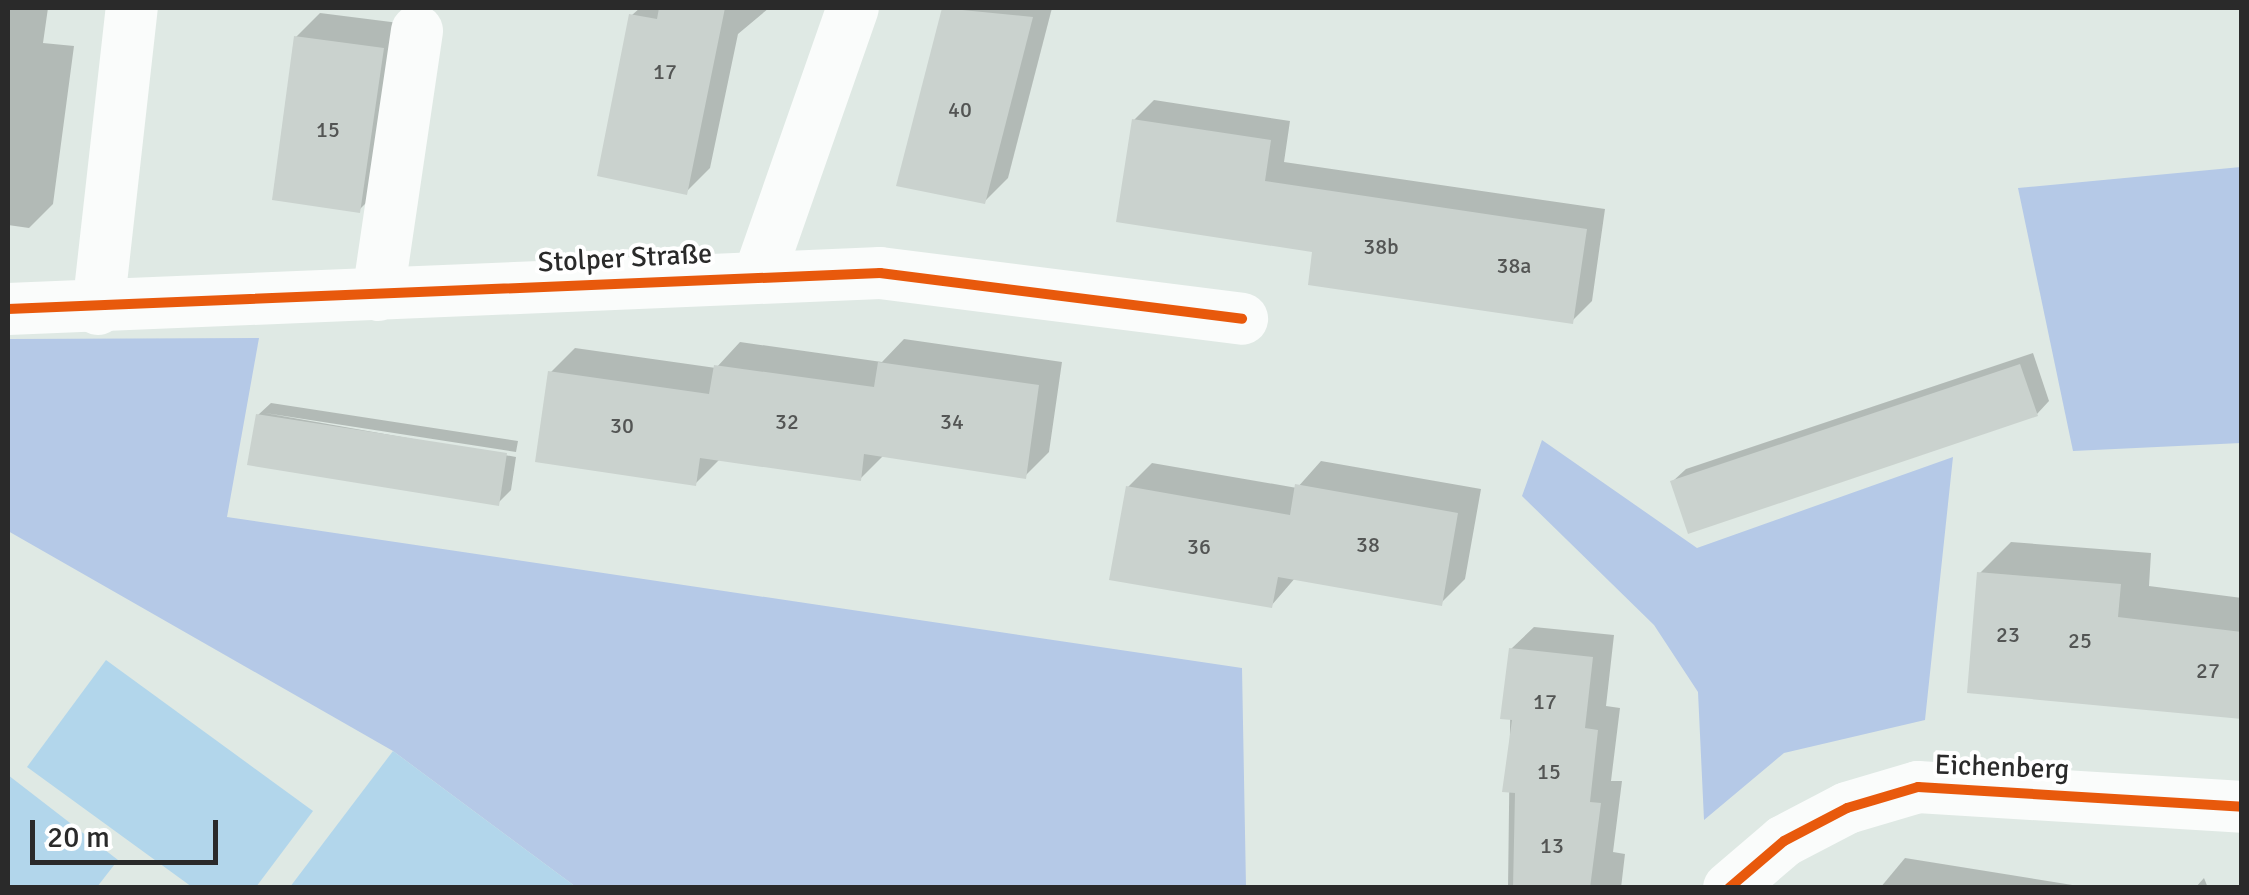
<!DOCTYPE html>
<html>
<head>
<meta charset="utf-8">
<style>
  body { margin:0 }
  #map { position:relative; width:2249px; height:895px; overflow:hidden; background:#dfe9e4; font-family:Signika,sans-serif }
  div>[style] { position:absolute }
  .green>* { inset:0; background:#b5c9e7 }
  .pitch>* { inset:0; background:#b2d6eb }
  .shadow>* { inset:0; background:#0003 }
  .building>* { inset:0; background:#cad2ce }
  .street>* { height:52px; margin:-26px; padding:0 26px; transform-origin:26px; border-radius:26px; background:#fafcfb }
  .cycleway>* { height:10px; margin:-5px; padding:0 5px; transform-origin:5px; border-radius:5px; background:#e8590c }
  span { translate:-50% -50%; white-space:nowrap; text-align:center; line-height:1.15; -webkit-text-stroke:8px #fff; paint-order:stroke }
  .number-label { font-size:22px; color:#535554 }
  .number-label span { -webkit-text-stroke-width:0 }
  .street-label { font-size:28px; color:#2a2a2a }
  .frame { position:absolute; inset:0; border:10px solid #2a2a2a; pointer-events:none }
  .scale { position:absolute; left:30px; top:820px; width:188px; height:45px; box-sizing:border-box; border:5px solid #2a2a2a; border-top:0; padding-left:12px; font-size:30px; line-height:35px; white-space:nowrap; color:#2a2a2a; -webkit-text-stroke:8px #fff; paint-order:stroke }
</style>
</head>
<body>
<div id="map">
  <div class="green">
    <i style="clip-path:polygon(2241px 167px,2241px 443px,2073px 451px,2018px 188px)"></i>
    <i style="clip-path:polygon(259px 338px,227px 517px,1242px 668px,1246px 887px,576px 887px,393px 751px,8px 531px,8px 339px)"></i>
    <i style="clip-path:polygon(1542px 440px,1697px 548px,1953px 457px,1925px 720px,1784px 753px,1704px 820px,1698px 692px,1654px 625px,1522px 496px)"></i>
  </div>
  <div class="pitch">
    <i style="clip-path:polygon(106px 660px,313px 811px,256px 887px,192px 887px,27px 767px)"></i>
    <i style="clip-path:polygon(393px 751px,576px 887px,290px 887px)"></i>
    <i style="clip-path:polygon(8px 775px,118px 860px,97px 887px,8px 887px)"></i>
  </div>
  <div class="shadow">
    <i style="clip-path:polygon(8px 8px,48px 8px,43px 43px,74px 46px,53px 204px,29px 228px,8px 225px)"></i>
    <i style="clip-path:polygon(640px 8px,769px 8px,738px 34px,710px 168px,686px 192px,632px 15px)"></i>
    <i style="clip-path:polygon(944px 8px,1052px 8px,1008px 178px,984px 202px,899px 184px)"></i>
    <i style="clip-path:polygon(320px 13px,407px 24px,383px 186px,359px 210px,296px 37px)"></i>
    <i style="clip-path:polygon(1154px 100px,1290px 121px,1284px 162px,1605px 209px,1592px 301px,1572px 321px,1315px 250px,1134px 120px)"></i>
    <i style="clip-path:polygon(904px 339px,1062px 362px,1049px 452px,1025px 476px,884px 455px,860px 479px,720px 459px,696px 483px,551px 372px,575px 348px,716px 368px,740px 342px,882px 362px)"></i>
    <i style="clip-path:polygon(2033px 353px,2049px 401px,2037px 414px,1673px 481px,1686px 469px)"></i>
    <i style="clip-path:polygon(271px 403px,518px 441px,516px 452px,265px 413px,516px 457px,511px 490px,498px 503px,250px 463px,258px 415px)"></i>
    <i style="clip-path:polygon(1321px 461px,1481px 489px,1465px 579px,1441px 603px,1296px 577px,1271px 606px,1128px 487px,1152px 463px,1297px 488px)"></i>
    <i style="clip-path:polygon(2011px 542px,2151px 553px,2149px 586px,2242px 598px,2242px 719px,1979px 574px)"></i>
    <i style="clip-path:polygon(1534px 627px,1614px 635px,1606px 706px,1620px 708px,1611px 781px,1622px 781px,1613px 852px,1625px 854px,1621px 888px,1508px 888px,1511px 649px)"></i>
    <i style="clip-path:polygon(1905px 858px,2091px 888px,1880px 888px)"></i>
    <i style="clip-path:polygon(2204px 878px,2208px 888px,2195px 888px)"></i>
  </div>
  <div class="building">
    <i style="clip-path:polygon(659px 8px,725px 8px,687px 195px,597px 176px,629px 14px,657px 19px)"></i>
    <i style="clip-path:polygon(942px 8px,1033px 17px,985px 204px,896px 186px)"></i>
    <i style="clip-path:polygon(294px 36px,384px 48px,360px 213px,272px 200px)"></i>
    <i style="clip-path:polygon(1132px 119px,1271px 140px,1265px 181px,1587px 229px,1573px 324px,1308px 285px,1312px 252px,1116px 222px)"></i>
    <i style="clip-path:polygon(878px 362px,1039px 385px,1026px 479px,864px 454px,861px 481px,700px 458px,696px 486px,535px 462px,548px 371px,709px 394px,714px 365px,874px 387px)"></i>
    <i style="clip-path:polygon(2020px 364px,2038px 416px,1688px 534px,1670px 481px)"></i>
    <i style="clip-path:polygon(256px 414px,507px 453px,499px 506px,247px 465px)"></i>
    <i style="clip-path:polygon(1295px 484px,1458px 513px,1442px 606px,1278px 577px,1272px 608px,1109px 580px,1126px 486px,1290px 515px)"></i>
    <i style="clip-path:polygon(1977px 572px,2121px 584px,2118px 617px,2242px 632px,2242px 719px,1967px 693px)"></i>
    <i style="clip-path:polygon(1509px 648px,1593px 657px,1585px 728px,1598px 730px,1590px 802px,1601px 803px,1590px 888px,1513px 888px,1515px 793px,1502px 792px,1512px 720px,1500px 719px)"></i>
  </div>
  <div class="street">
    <i style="left:760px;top:273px;width:281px;rotate:-70.7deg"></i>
    <i style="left:378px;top:295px;width:267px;rotate:-81.6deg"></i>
    <i style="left:8px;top:309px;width:873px;rotate:-2.36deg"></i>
    <i style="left:880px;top:273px;width:365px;rotate:7.2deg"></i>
    <i style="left:98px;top:309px;width:303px;rotate:-83.6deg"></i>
    <i style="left:1729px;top:888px;width:72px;rotate:-40.5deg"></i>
    <i style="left:1784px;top:841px;width:71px;rotate:-27.6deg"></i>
    <i style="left:1847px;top:808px;width:74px;rotate:-16.5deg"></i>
    <i style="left:1918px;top:787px;width:325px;rotate:3.5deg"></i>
  </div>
  <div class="cycleway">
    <i style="left:8px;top:309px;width:873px;rotate:-2.36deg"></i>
    <i style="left:880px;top:273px;width:365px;rotate:7.2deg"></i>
    <i style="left:1729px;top:888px;width:72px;rotate:-40.5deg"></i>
    <i style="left:1784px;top:841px;width:71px;rotate:-27.6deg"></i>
    <i style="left:1847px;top:808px;width:74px;rotate:-16.5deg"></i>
    <i style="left:1918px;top:787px;width:325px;rotate:3.5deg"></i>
  </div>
  <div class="number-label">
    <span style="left:665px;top:72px">17</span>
    <span style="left:960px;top:110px">40</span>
    <span style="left:328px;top:130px">15</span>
    <span style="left:1381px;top:247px">38b</span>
    <span style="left:1514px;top:266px">38a</span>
    <span style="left:787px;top:422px">32</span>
    <span style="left:952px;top:422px">34</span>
    <span style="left:622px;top:426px">30</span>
    <span style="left:1368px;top:545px">38</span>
    <span style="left:1199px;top:547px">36</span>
    <span style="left:2008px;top:635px">23</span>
    <span style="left:2080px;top:641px">25</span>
    <span style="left:2208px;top:671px">27</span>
    <span style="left:1545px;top:702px">17</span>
    <span style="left:1549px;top:772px">15</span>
    <span style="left:1552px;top:846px">13</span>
  </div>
  <div class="street-label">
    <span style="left:625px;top:258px;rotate:-3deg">Stolper Straße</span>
    <span style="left:2002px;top:767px;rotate:2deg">Eichenberg</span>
  </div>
  <div class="frame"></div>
  <div class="scale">20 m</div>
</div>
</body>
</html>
